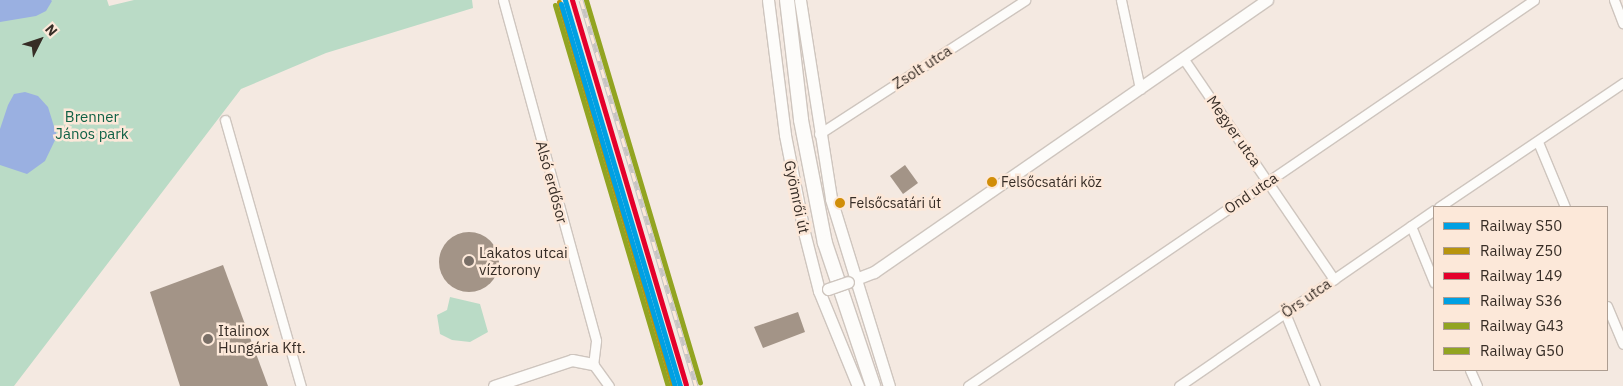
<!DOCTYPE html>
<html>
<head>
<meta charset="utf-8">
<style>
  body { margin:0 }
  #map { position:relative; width:1623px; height:386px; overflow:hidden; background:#f4e9e1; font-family:"IBM Plex Sans",sans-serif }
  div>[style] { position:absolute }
  .green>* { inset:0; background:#badbc6 }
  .water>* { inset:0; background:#9ab0e1 }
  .building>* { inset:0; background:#a39487 }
  .round { border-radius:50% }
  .roads { filter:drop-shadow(1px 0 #cec5be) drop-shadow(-1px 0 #cec5be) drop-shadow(0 1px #cec5be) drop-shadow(0 -1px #cec5be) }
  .street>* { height:9px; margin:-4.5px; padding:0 4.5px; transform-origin:4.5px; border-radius:4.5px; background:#fdfcfa }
  .secondary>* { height:11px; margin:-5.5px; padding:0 5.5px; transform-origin:5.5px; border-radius:5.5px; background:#fdfcfa }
  .primary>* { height:14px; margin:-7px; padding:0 7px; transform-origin:7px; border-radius:7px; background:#fdfcfa }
  .rail>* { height:5px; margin-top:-2.5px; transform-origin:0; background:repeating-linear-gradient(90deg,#fce8d9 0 9px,#c7c4c2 0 18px); box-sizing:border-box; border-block:1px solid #c7c4c2 }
  .bridges { filter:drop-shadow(1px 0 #cec5be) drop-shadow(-1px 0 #cec5be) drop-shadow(0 1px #cec5be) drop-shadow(0 -1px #cec5be) }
  .secondary-bridge>* { height:11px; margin:-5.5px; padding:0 5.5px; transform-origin:5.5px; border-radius:5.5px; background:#fdfcfa }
  .rail-1>* { height:5px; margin:-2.5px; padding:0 2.5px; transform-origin:2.5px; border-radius:2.5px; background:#00a0e3 }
  .rail-2>* { height:5px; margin:-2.5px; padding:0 2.5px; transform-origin:2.5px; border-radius:2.5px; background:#b8940d }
  .rail-3>* { height:5px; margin:-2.5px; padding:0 2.5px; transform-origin:2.5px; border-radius:2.5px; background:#e4002b }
  .rail-4>* { height:5px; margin:-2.5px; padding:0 2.5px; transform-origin:2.5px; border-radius:2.5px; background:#00a0e3 }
  .rail-5>* { height:5px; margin:-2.5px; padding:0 2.5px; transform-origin:2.5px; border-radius:2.5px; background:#92a421 }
  .rail-6>* { height:5px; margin:-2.5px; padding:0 2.5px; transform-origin:2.5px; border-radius:2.5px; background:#92a421 }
  .dots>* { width:14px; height:14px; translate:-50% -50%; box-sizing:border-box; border:2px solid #fce8d9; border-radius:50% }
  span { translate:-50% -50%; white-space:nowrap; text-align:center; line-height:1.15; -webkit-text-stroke:5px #fce8d9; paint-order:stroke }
  .bus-label { font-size:14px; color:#372d26 }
  .left { translate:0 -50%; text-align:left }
  .street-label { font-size:15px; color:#372d26 }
  .park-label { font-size:15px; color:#106145 }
  .poi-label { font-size:15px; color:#372d26 }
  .legend { position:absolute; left:1433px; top:206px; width:175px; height:165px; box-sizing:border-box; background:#fce8d9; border:1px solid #ad9d91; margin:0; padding:6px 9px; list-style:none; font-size:15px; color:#372d26 }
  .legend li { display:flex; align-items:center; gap:10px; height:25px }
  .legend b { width:25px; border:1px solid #ad9d91 }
  .north { position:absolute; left:15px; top:15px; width:50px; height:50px; -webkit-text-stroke:4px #fce8d9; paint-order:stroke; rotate:49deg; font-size:14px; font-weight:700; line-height:20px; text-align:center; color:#372d26 }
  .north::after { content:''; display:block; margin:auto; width:18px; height:22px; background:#372d26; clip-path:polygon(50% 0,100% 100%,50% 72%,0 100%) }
</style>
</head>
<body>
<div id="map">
  <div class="green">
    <i style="clip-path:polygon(0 0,107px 0,109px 6px,134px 0,472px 0,473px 8px,326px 53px,241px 89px,14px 386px,0 386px)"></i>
    <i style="clip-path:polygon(450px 297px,480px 304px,488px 332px,470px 342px,452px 340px,440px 334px,437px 315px,447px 310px)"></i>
  </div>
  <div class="water">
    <i style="clip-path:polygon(0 0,51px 0,52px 1px,46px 11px,36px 16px,0 22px)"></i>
    <i style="clip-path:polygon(25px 92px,38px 96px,48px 107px,57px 136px,45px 161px,27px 174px,0 165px,0 129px,8px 105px,14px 94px)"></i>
  </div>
  <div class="building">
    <i style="clip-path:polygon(905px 165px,918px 183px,903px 194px,890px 176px)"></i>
    <i class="round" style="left:439px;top:232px;width:60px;height:60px"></i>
    <i style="clip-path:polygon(223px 265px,268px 386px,180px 386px,150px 292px)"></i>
    <i style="clip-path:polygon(798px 312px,805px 332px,763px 348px,754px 327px)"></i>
  </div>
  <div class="roads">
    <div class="street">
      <i style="left:503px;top:0;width:353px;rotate:74.7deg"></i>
      <i style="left:596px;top:341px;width:23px;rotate:97deg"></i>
      <i style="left:593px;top:364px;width:27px;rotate:54deg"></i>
      <i style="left:1121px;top:0;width:91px;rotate:77.9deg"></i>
      <i style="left:1614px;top:0;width:25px;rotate:69deg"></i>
      <i style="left:1183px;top:58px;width:268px;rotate:55.7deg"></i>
      <i style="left:225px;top:120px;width:277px;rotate:74.1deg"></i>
      <i style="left:819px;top:134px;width:246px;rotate:-33deg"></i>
      <i style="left:1538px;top:142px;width:70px;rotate:67.4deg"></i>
      <i style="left:1439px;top:207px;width:222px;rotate:-34deg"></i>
      <i style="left:1411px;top:226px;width:61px;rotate:67.7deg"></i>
      <i style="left:1607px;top:306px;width:41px;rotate:67.2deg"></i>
      <i style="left:1285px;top:313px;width:79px;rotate:67.7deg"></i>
      <i style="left:1470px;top:370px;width:17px;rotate:66deg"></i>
      <i style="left:968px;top:386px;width:685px;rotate:-34.29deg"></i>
      <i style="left:1179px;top:386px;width:310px;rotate:-34.6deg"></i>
    </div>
    <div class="secondary">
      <i style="left:768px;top:0;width:136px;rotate:82.8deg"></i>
      <i style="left:785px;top:135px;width:99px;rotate:78.9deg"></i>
      <i style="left:804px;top:232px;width:61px;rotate:75.7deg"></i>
      <i style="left:819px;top:291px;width:103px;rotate:67.7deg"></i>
      <i style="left:800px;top:0;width:201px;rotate:81.1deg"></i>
      <i style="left:831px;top:199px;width:196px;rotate:72.8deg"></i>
      <i style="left:848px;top:282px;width:28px;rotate:-21deg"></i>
      <i style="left:874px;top:272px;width:478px;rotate:-34.7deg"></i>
      <i style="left:494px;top:386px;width:82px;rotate:-18.4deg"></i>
      <i style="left:572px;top:360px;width:21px;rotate:11deg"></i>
    </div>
    <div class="primary">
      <i style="left:787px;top:0;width:121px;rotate:83.3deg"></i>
      <i style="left:801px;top:120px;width:125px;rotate:79deg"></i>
      <i style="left:825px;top:243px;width:151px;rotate:71.4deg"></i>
    </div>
  </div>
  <div class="rail">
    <i style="left:581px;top:0;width:403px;rotate:73.4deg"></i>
  </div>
  <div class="bridges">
    <div class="secondary-bridge">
      <i style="left:828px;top:289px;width:21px;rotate:-19deg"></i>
    </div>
  </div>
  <div class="rail-1">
    <i style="left:565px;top:0;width:403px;rotate:73.4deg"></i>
  </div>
  <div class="rail-2">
    <i style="left:559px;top:2px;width:401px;rotate:73.5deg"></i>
  </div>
  <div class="rail-3">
    <i style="left:572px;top:0;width:401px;rotate:73.5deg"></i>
  </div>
  <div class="rail-4">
    <i style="left:561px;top:4px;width:399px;rotate:73.4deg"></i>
  </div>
  <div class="rail-5">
    <i style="left:586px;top:0;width:399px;rotate:73.4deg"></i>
  </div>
  <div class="rail-6">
    <i style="left:555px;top:5px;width:397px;rotate:73.5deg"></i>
  </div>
  <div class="dots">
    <i style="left:992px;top:182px;background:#d18e08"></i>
    <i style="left:840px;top:203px;background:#d18e08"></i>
    <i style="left:469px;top:261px;background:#796f67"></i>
    <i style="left:208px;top:339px;background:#796f67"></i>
  </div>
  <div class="bus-label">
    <span class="left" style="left:1001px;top:182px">Felsőcsatári köz</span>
    <span class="left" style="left:849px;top:203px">Felsőcsatári út</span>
  </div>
  <div class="street-label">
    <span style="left:922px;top:67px;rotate:-33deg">Zsolt utca</span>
    <span style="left:1234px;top:131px;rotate:55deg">Megyer utca</span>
    <span style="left:552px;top:182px;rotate:75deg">Alsó erdősor</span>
    <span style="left:1251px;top:193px;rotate:-34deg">Ond utca</span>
    <span style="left:797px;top:197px;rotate:78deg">Gyömrői út</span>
    <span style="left:1306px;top:298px;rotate:-35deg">Örs utca</span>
  </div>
  <div class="park-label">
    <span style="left:92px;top:125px">Brenner<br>János park</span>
  </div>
  <div class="poi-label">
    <span class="left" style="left:479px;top:261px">Lakatos utcai<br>víztorony</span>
    <span class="left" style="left:218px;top:339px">Italinox<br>Hungária Kft.</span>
  </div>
  <ul class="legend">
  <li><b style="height:6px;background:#00a0e3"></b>Railway S50</li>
  <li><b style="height:6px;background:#b8940d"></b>Railway Z50</li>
  <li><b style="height:6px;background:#e4002b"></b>Railway 149</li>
  <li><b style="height:6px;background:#00a0e3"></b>Railway S36</li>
  <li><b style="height:6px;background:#92a421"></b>Railway G43</li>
  <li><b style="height:6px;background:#92a421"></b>Railway G50</li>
  </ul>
  <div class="north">N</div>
</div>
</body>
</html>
